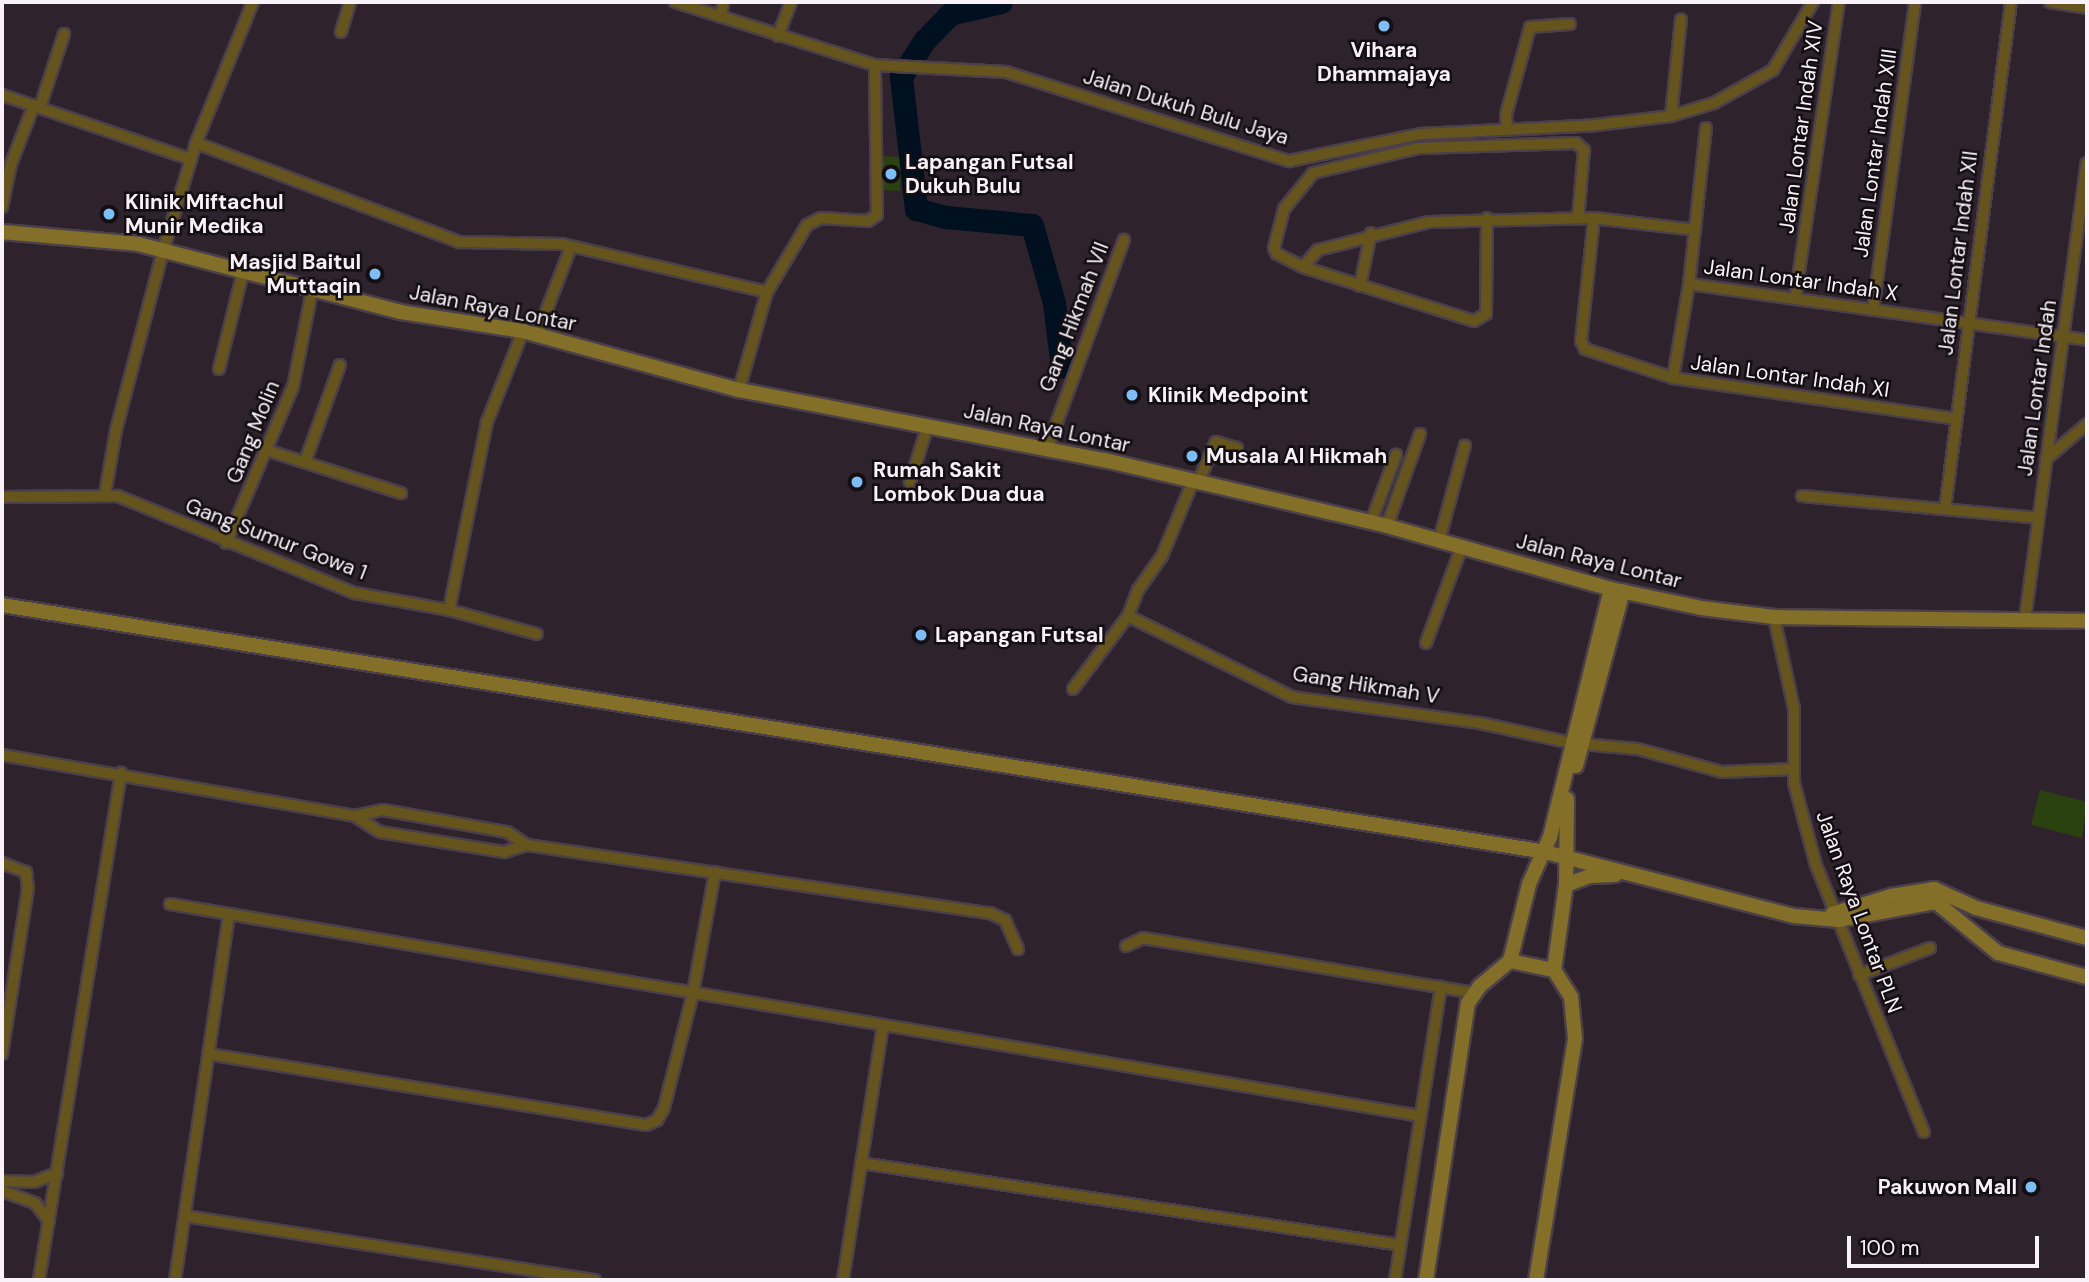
<!DOCTYPE html>
<html>
<head>
<meta charset="utf-8">
<style>
  body { margin:0 }
  #map { position:relative; width:2089px; height:1282px; overflow:hidden; background:#2e232d; font-family:"DM Sans",sans-serif }
  div>[style] { position:absolute }
  .green>* { inset:0; background:#2a4110 }
  .river>* { height:23px; margin:-11.5px; padding:0 11.5px; transform-origin:11.5px; border-radius:11.5px; background:#00101e }
  .roads { filter:drop-shadow(2px 0 #4b404a) drop-shadow(-2px 0 #4b404a) drop-shadow(0 2px #4b404a) drop-shadow(0 -2px #4b404a) }
  .street>* { height:10px; margin:-5px; padding:0 5px; transform-origin:5px; border-radius:5px; background:#65551d }
  .secondary>* { height:14px; margin:-7px; padding:0 7px; transform-origin:7px; border-radius:7px; background:#836f28 }
  .dots>* { width:19px; height:19px; translate:-50% -50%; box-sizing:border-box; border:4px solid #130e12; border-radius:50% }
  span { translate:-50% -50%; white-space:nowrap; text-align:center; line-height:1.15; -webkit-text-stroke:5px #130e12; paint-order:stroke }
  .poi-label { font-size:21px; color:#faf2f9; font-weight:700 }
  .left { translate:0 -50%; text-align:left }
  .right { translate:-100% -50%; text-align:right }
  .street-label { font-size:21px; color:#faf2f9 }
  .frame { position:absolute; inset:0; border:4px solid #faf2f9; pointer-events:none }
  .scale { position:absolute; left:1847px; top:1236px; width:192px; height:32px; box-sizing:border-box; border:4px solid #faf2f9; border-top:0; padding-left:9px; font-size:21px; line-height:24px; white-space:nowrap; color:#faf2f9; -webkit-text-stroke:5px #130e12; paint-order:stroke }
</style>
</head>
<body>
<div id="map">
  <div class="green">
    <i style="clip-path:polygon(882px 156px,901px 157px,900px 191px,881px 190px)"></i>
    <i style="clip-path:polygon(2040px 790px,2087px 802px,2082px 838px,2031px 825px)"></i>
  </div>
  <div class="river">
    <i style="left:1001px;top:2px;width:52px;rotate:166.8deg"></i>
    <i style="left:950px;top:14px;width:37px;rotate:134deg"></i>
    <i style="left:924px;top:41px;width:43px;rotate:122.6deg"></i>
    <i style="left:901px;top:77px;width:133px;rotate:83.5deg"></i>
    <i style="left:916px;top:209px;width:31px;rotate:15deg"></i>
    <i style="left:946px;top:217px;width:86px;rotate:5.3deg"></i>
    <i style="left:1032px;top:225px;width:81px;rotate:74.2deg"></i>
    <i style="left:1054px;top:303px;width:64px;rotate:82.9deg"></i>
  </div>
  <div class="roads">
    <div class="street">
      <i style="left:675px;top:2px;width:210px;rotate:17.5deg"></i>
      <i style="left:875px;top:65px;width:131px;rotate:3.1deg"></i>
      <i style="left:1006px;top:72px;width:297px;rotate:17.5deg"></i>
      <i style="left:1289px;top:161px;width:135px;rotate:-11.6deg"></i>
      <i style="left:1421px;top:134px;width:175px;rotate:-2.9deg"></i>
      <i style="left:1596px;top:125px;width:76px;rotate:-6.8deg"></i>
      <i style="left:1671px;top:116px;width:45px;rotate:-16.8deg"></i>
      <i style="left:1714px;top:103px;width:68px;rotate:-29.2deg"></i>
      <i style="left:1773px;top:70px;width:79px;rotate:-59.5deg"></i>
      <i style="left:2050px;top:2px;width:37px;rotate:9deg"></i>
      <i style="left:721px;top:17px;width:15px;rotate:-82deg"></i>
      <i style="left:341px;top:32px;width:31px;rotate:-73deg"></i>
      <i style="left:778px;top:36px;width:36px;rotate:-69deg"></i>
      <i style="left:2px;top:95px;width:199px;rotate:18.8deg"></i>
      <i style="left:40px;top:107px;width:77px;rotate:-71.8deg"></i>
      <i style="left:1671px;top:116px;width:97px;rotate:-84.1deg"></i>
      <i style="left:1507px;top:130px;width:15px;rotate:-94deg"></i>
      <i style="left:1506px;top:115px;width:91px;rotate:-74.7deg"></i>
      <i style="left:1530px;top:27px;width:40px;rotate:-4.3deg"></i>
      <i style="left:196px;top:143px;width:282px;rotate:20.6deg"></i>
      <i style="left:460px;top:242px;width:102px;rotate:1.1deg"></i>
      <i style="left:562px;top:244px;width:211px;rotate:13.2deg"></i>
      <i style="left:2px;top:207px;width:44px;rotate:-78.2deg"></i>
      <i style="left:11px;top:164px;width:63px;rotate:-68.7deg"></i>
      <i style="left:1487px;top:218px;width:96px;rotate:90.6deg"></i>
      <i style="left:1486px;top:314px;width:14px;rotate:150deg"></i>
      <i style="left:1474px;top:321px;width:179px;rotate:-162.5deg"></i>
      <i style="left:1303px;top:267px;width:29px;rotate:-153deg"></i>
      <i style="left:1277px;top:254px;width:7px;rotate:-117deg"></i>
      <i style="left:1274px;top:248px;width:40px;rotate:-75.6deg"></i>
      <i style="left:1284px;top:209px;width:46px;rotate:-51.1deg"></i>
      <i style="left:1313px;top:173px;width:109px;rotate:-13.3deg"></i>
      <i style="left:1419px;top:148px;width:157px;rotate:-1.8deg"></i>
      <i style="left:1576px;top:143px;width:11px;rotate:41deg"></i>
      <i style="left:1584px;top:150px;width:68px;rotate:95deg"></i>
      <i style="left:1594px;top:218px;width:124px;rotate:96deg"></i>
      <i style="left:1581px;top:341px;width:9px;rotate:63deg"></i>
      <i style="left:1585px;top:349px;width:93px;rotate:18.2deg"></i>
      <i style="left:1673px;top:378px;width:286px;rotate:8.2deg"></i>
      <i style="left:1303px;top:267px;width:23px;rotate:-49deg"></i>
      <i style="left:1318px;top:250px;width:114px;rotate:-14.2deg"></i>
      <i style="left:1429px;top:222px;width:165px;rotate:-1.4deg"></i>
      <i style="left:1594px;top:218px;width:102px;rotate:6.8deg"></i>
      <i style="left:1689px;top:284px;width:402px;rotate:8deg"></i>
      <i style="left:1360px;top:286px;width:54px;rotate:-78.3deg"></i>
      <i style="left:1795px;top:299px;width:300px;rotate:-81.6deg"></i>
      <i style="left:1873px;top:310px;width:311px;rotate:-82.2deg"></i>
      <i style="left:537px;top:335px;width:94px;rotate:-68.9deg"></i>
      <i style="left:219px;top:369px;width:100px;rotate:-76.1deg"></i>
      <i style="left:1673px;top:378px;width:95px;rotate:-80.3deg"></i>
      <i style="left:1689px;top:284px;width:157px;rotate:-83.8deg"></i>
      <i style="left:739px;top:390px;width:102px;rotate:-74.1deg"></i>
      <i style="left:767px;top:292px;width:78px;rotate:-59.2deg"></i>
      <i style="left:807px;top:225px;width:16px;rotate:-27deg"></i>
      <i style="left:821px;top:218px;width:47px;rotate:3.7deg"></i>
      <i style="left:868px;top:221px;width:11px;rotate:-34deg"></i>
      <i style="left:877px;top:215px;width:150px;rotate:-90.8deg"></i>
      <i style="left:1047px;top:449px;width:223px;rotate:-69.8deg"></i>
      <i style="left:266px;top:450px;width:142px;rotate:17.7deg"></i>
      <i style="left:2046px;top:459px;width:54px;rotate:-40.5deg"></i>
      <i style="left:305px;top:462px;width:103px;rotate:-70.2deg"></i>
      <i style="left:910px;top:482px;width:60px;rotate:-72.5deg"></i>
      <i style="left:1198px;top:482px;width:44px;rotate:-65.8deg"></i>
      <i style="left:1216px;top:442px;width:22px;rotate:16deg"></i>
      <i style="left:105px;top:494px;width:65px;rotate:-80.2deg"></i>
      <i style="left:116px;top:430px;width:185px;rotate:-75.3deg"></i>
      <i style="left:163px;top:251px;width:113px;rotate:-73deg"></i>
      <i style="left:196px;top:143px;width:152px;rotate:-68deg"></i>
      <i style="left:1802px;top:496px;width:237px;rotate:5.3deg"></i>
      <i style="left:2px;top:497px;width:116px;rotate:-0.5deg"></i>
      <i style="left:118px;top:496px;width:256px;rotate:22.3deg"></i>
      <i style="left:355px;top:593px;width:96px;rotate:10.3deg"></i>
      <i style="left:449px;top:610px;width:91px;rotate:15.3deg"></i>
      <i style="left:1945px;top:509px;width:511px;rotate:-82.58deg"></i>
      <i style="left:1371px;top:522px;width:72px;rotate:-69.5deg"></i>
      <i style="left:1387px;top:526px;width:98px;rotate:-70.3deg"></i>
      <i style="left:1439px;top:541px;width:99px;rotate:-74.8deg"></i>
      <i style="left:226px;top:543px;width:170px;rotate:-66.8deg"></i>
      <i style="left:293px;top:387px;width:98px;rotate:-78.8deg"></i>
      <i style="left:449px;top:610px;width:192px;rotate:-78.6deg"></i>
      <i style="left:487px;top:422px;width:98px;rotate:-68.4deg"></i>
      <i style="left:1128px;top:616px;width:183px;rotate:26.3deg"></i>
      <i style="left:1292px;top:697px;width:190px;rotate:7.9deg"></i>
      <i style="left:1480px;top:723px;width:93px;rotate:12.4deg"></i>
      <i style="left:1571px;top:743px;width:67px;rotate:5.1deg"></i>
      <i style="left:1638px;top:749px;width:87px;rotate:15.3deg"></i>
      <i style="left:1722px;top:772px;width:72px;rotate:-2.4deg"></i>
      <i style="left:1774px;top:617px;width:94px;rotate:77.7deg"></i>
      <i style="left:1794px;top:709px;width:74px;rotate:90deg"></i>
      <i style="left:1794px;top:783px;width:85px;rotate:75deg"></i>
      <i style="left:1816px;top:865px;width:288px;rotate:68deg"></i>
      <i style="left:2025px;top:619px;width:460px;rotate:-82.3deg"></i>
      <i style="left:1426px;top:643px;width:103px;rotate:-69.6deg"></i>
      <i style="left:1073px;top:689px;width:91px;rotate:-53deg"></i>
      <i style="left:1128px;top:616px;width:28px;rotate:-69deg"></i>
      <i style="left:1138px;top:590px;width:42px;rotate:-54.8deg"></i>
      <i style="left:1162px;top:556px;width:81px;rotate:-67.5deg"></i>
      <i style="left:2px;top:755px;width:358px;rotate:9.8deg"></i>
      <i style="left:355px;top:816px;width:29px;rotate:-12deg"></i>
      <i style="left:383px;top:810px;width:126px;rotate:10.1deg"></i>
      <i style="left:507px;top:832px;width:24px;rotate:33deg"></i>
      <i style="left:355px;top:816px;width:30px;rotate:33deg"></i>
      <i style="left:380px;top:832px;width:126px;rotate:9.2deg"></i>
      <i style="left:504px;top:852px;width:24px;rotate:-17deg"></i>
      <i style="left:527px;top:845px;width:468px;rotate:8.4deg"></i>
      <i style="left:990px;top:913px;width:17px;rotate:25deg"></i>
      <i style="left:1005px;top:920px;width:32px;rotate:66deg"></i>
      <i style="left:2px;top:863px;width:26px;rotate:21deg"></i>
      <i style="left:26px;top:872px;width:16px;rotate:83deg"></i>
      <i style="left:28px;top:888px;width:168px;rotate:98.9deg"></i>
      <i style="left:170px;top:904px;width:1269px;rotate:9.62deg"></i>
      <i style="left:1126px;top:946px;width:19px;rotate:-25deg"></i>
      <i style="left:1143px;top:938px;width:331px;rotate:9.4deg"></i>
      <i style="left:1470px;top:992px;width:11px;rotate:100deg"></i>
      <i style="left:1859px;top:975px;width:76px;rotate:-20.8deg"></i>
      <i style="left:208px;top:1054px;width:444px;rotate:9.2deg"></i>
      <i style="left:646px;top:1125px;width:12px;rotate:-24deg"></i>
      <i style="left:657px;top:1120px;width:14px;rotate:-60deg"></i>
      <i style="left:664px;top:1108px;width:119px;rotate:-75.8deg"></i>
      <i style="left:693px;top:993px;width:123px;rotate:-79.7deg"></i>
      <i style="left:861px;top:1163px;width:545px;rotate:8.65deg"></i>
      <i style="left:2px;top:1181px;width:32px;rotate:2deg"></i>
      <i style="left:34px;top:1182px;width:25px;rotate:-21deg"></i>
      <i style="left:2px;top:1191px;width:35px;rotate:20deg"></i>
      <i style="left:35px;top:1203px;width:23px;rotate:52deg"></i>
      <i style="left:185px;top:1216px;width:415px;rotate:8.9deg"></i>
      <i style="left:39px;top:1280px;width:514px;rotate:-80.81deg"></i>
      <i style="left:175px;top:1280px;width:370px;rotate:-81.6deg"></i>
      <i style="left:843px;top:1280px;width:258px;rotate:-81.1deg"></i>
      <i style="left:1395px;top:1280px;width:297px;rotate:-81.1deg"></i>
    </div>
    <div class="secondary">
      <i style="left:2px;top:232px;width:137px;rotate:5deg"></i>
      <i style="left:138px;top:244px;width:271px;rotate:14.5deg"></i>
      <i style="left:400px;top:312px;width:124px;rotate:8.8deg"></i>
      <i style="left:523px;top:331px;width:224px;rotate:15.3deg"></i>
      <i style="left:739px;top:390px;width:372px;rotate:10.9deg"></i>
      <i style="left:1104px;top:460px;width:291px;rotate:13.1deg"></i>
      <i style="left:1387px;top:526px;width:233px;rotate:15.7deg"></i>
      <i style="left:1611px;top:589px;width:92px;rotate:11.9deg"></i>
      <i style="left:1701px;top:608px;width:74px;rotate:7deg"></i>
      <i style="left:1774px;top:617px;width:313px;rotate:0.7deg"></i>
      <i style="left:2px;top:605px;width:1563px;rotate:9.09deg"></i>
      <i style="left:1545px;top:852px;width:258px;rotate:14.4deg"></i>
      <i style="left:1795px;top:916px;width:43px;rotate:5.3deg"></i>
      <i style="left:1838px;top:920px;width:100px;rotate:-10.4deg"></i>
      <i style="left:1936px;top:902px;width:80px;rotate:39.4deg"></i>
      <i style="left:1998px;top:953px;width:92px;rotate:15.1deg"></i>
      <i style="left:1576px;top:766px;width:181px;rotate:-75deg"></i>
      <i style="left:1566px;top:885px;width:26px;rotate:-21deg"></i>
      <i style="left:1590px;top:876px;width:25px;rotate:-2deg"></i>
      <i style="left:1832px;top:914px;width:62px;rotate:-17deg"></i>
      <i style="left:1891px;top:896px;width:44px;rotate:-9.2deg"></i>
      <i style="left:1934px;top:889px;width:46px;rotate:24.3deg"></i>
      <i style="left:1976px;top:908px;width:115px;rotate:15.1deg"></i>
      <i style="left:1510px;top:961px;width:45px;rotate:11.6deg"></i>
      <i style="left:1426px;top:1280px;width:280px;rotate:-81.4deg"></i>
      <i style="left:1468px;top:1003px;width:21px;rotate:-55deg"></i>
      <i style="left:1480px;top:986px;width:39px;rotate:-40deg"></i>
      <i style="left:1510px;top:961px;width:79px;rotate:-76.1deg"></i>
      <i style="left:1529px;top:884px;width:51px;rotate:-65.9deg"></i>
      <i style="left:1550px;top:837px;width:255px;rotate:-76.2deg"></i>
      <i style="left:1536px;top:1280px;width:245px;rotate:-80.8deg"></i>
      <i style="left:1575px;top:1038px;width:41px;rotate:-95.6deg"></i>
      <i style="left:1571px;top:997px;width:32px;rotate:-122deg"></i>
      <i style="left:1554px;top:970px;width:86px;rotate:-82deg"></i>
      <i style="left:1566px;top:885px;width:86px;rotate:-89.3deg"></i>
    </div>
  </div>
  <div class="dots">
    <i style="left:1384px;top:26px;background:#7bbef8"></i>
    <i style="left:891px;top:174px;background:#7bbef8"></i>
    <i style="left:109px;top:214px;background:#7bbef8"></i>
    <i style="left:375px;top:274px;background:#7bbef8"></i>
    <i style="left:1132px;top:395px;background:#7bbef8"></i>
    <i style="left:1192px;top:456px;background:#7bbef8"></i>
    <i style="left:857px;top:482px;background:#7bbef8"></i>
    <i style="left:921px;top:635px;background:#7bbef8"></i>
    <i style="left:2031px;top:1187px;background:#7bbef8"></i>
  </div>
  <div class="poi-label">
    <span style="left:1384px;top:62px">Vihara<br>Dhammajaya</span>
    <span class="left" style="left:905px;top:174px">Lapangan Futsal<br>Dukuh Bulu</span>
    <span class="left" style="left:125px;top:214px">Klinik Miftachul<br>Munir Medika</span>
    <span class="right" style="left:361px;top:274px">Masjid Baitul<br>Muttaqin</span>
    <span class="left" style="left:1148px;top:395px">Klinik Medpoint</span>
    <span class="left" style="left:1206px;top:456px">Musala Al Hikmah</span>
    <span class="left" style="left:873px;top:482px">Rumah Sakit<br>Lombok Dua dua</span>
    <span class="left" style="left:935px;top:635px">Lapangan Futsal</span>
    <span class="right" style="left:2017px;top:1187px">Pakuwon Mall</span>
  </div>
  <div class="street-label">
    <span style="left:1186px;top:107px;rotate:17deg">Jalan Dukuh Bulu Jaya</span>
    <span style="left:1801px;top:127px;rotate:-82deg">Jalan Lontar Indah XIV</span>
    <span style="left:1875px;top:153px;rotate:-82deg">Jalan Lontar Indah XIII</span>
    <span style="left:1958px;top:253px;rotate:-83deg">Jalan Lontar Indah XII</span>
    <span style="left:1801px;top:280px;rotate:8deg">Jalan Lontar Indah X</span>
    <span style="left:493px;top:308px;rotate:11deg">Jalan Raya Lontar</span>
    <span style="left:1074px;top:317px;rotate:-69deg">Gang Hikmah VII</span>
    <span style="left:1790px;top:376px;rotate:8deg">Jalan Lontar Indah XI</span>
    <span style="left:2037px;top:388px;rotate:-82deg">Jalan Lontar Indah</span>
    <span style="left:1047px;top:428px;rotate:12deg">Jalan Raya Lontar</span>
    <span style="left:253px;top:432px;rotate:-68deg">Gang Molin</span>
    <span style="left:276px;top:539px;rotate:21deg">Gang Sumur Gowa 1</span>
    <span style="left:1599px;top:561px;rotate:14deg">Jalan Raya Lontar</span>
    <span style="left:1366px;top:685px;rotate:9deg">Gang Hikmah V</span>
    <span style="left:1859px;top:912px;rotate:70deg">Jalan Raya Lontar PLN</span>
  </div>
  <div class="frame"></div>
  <div class="scale">100 m</div>
</div>
</body>
</html>
